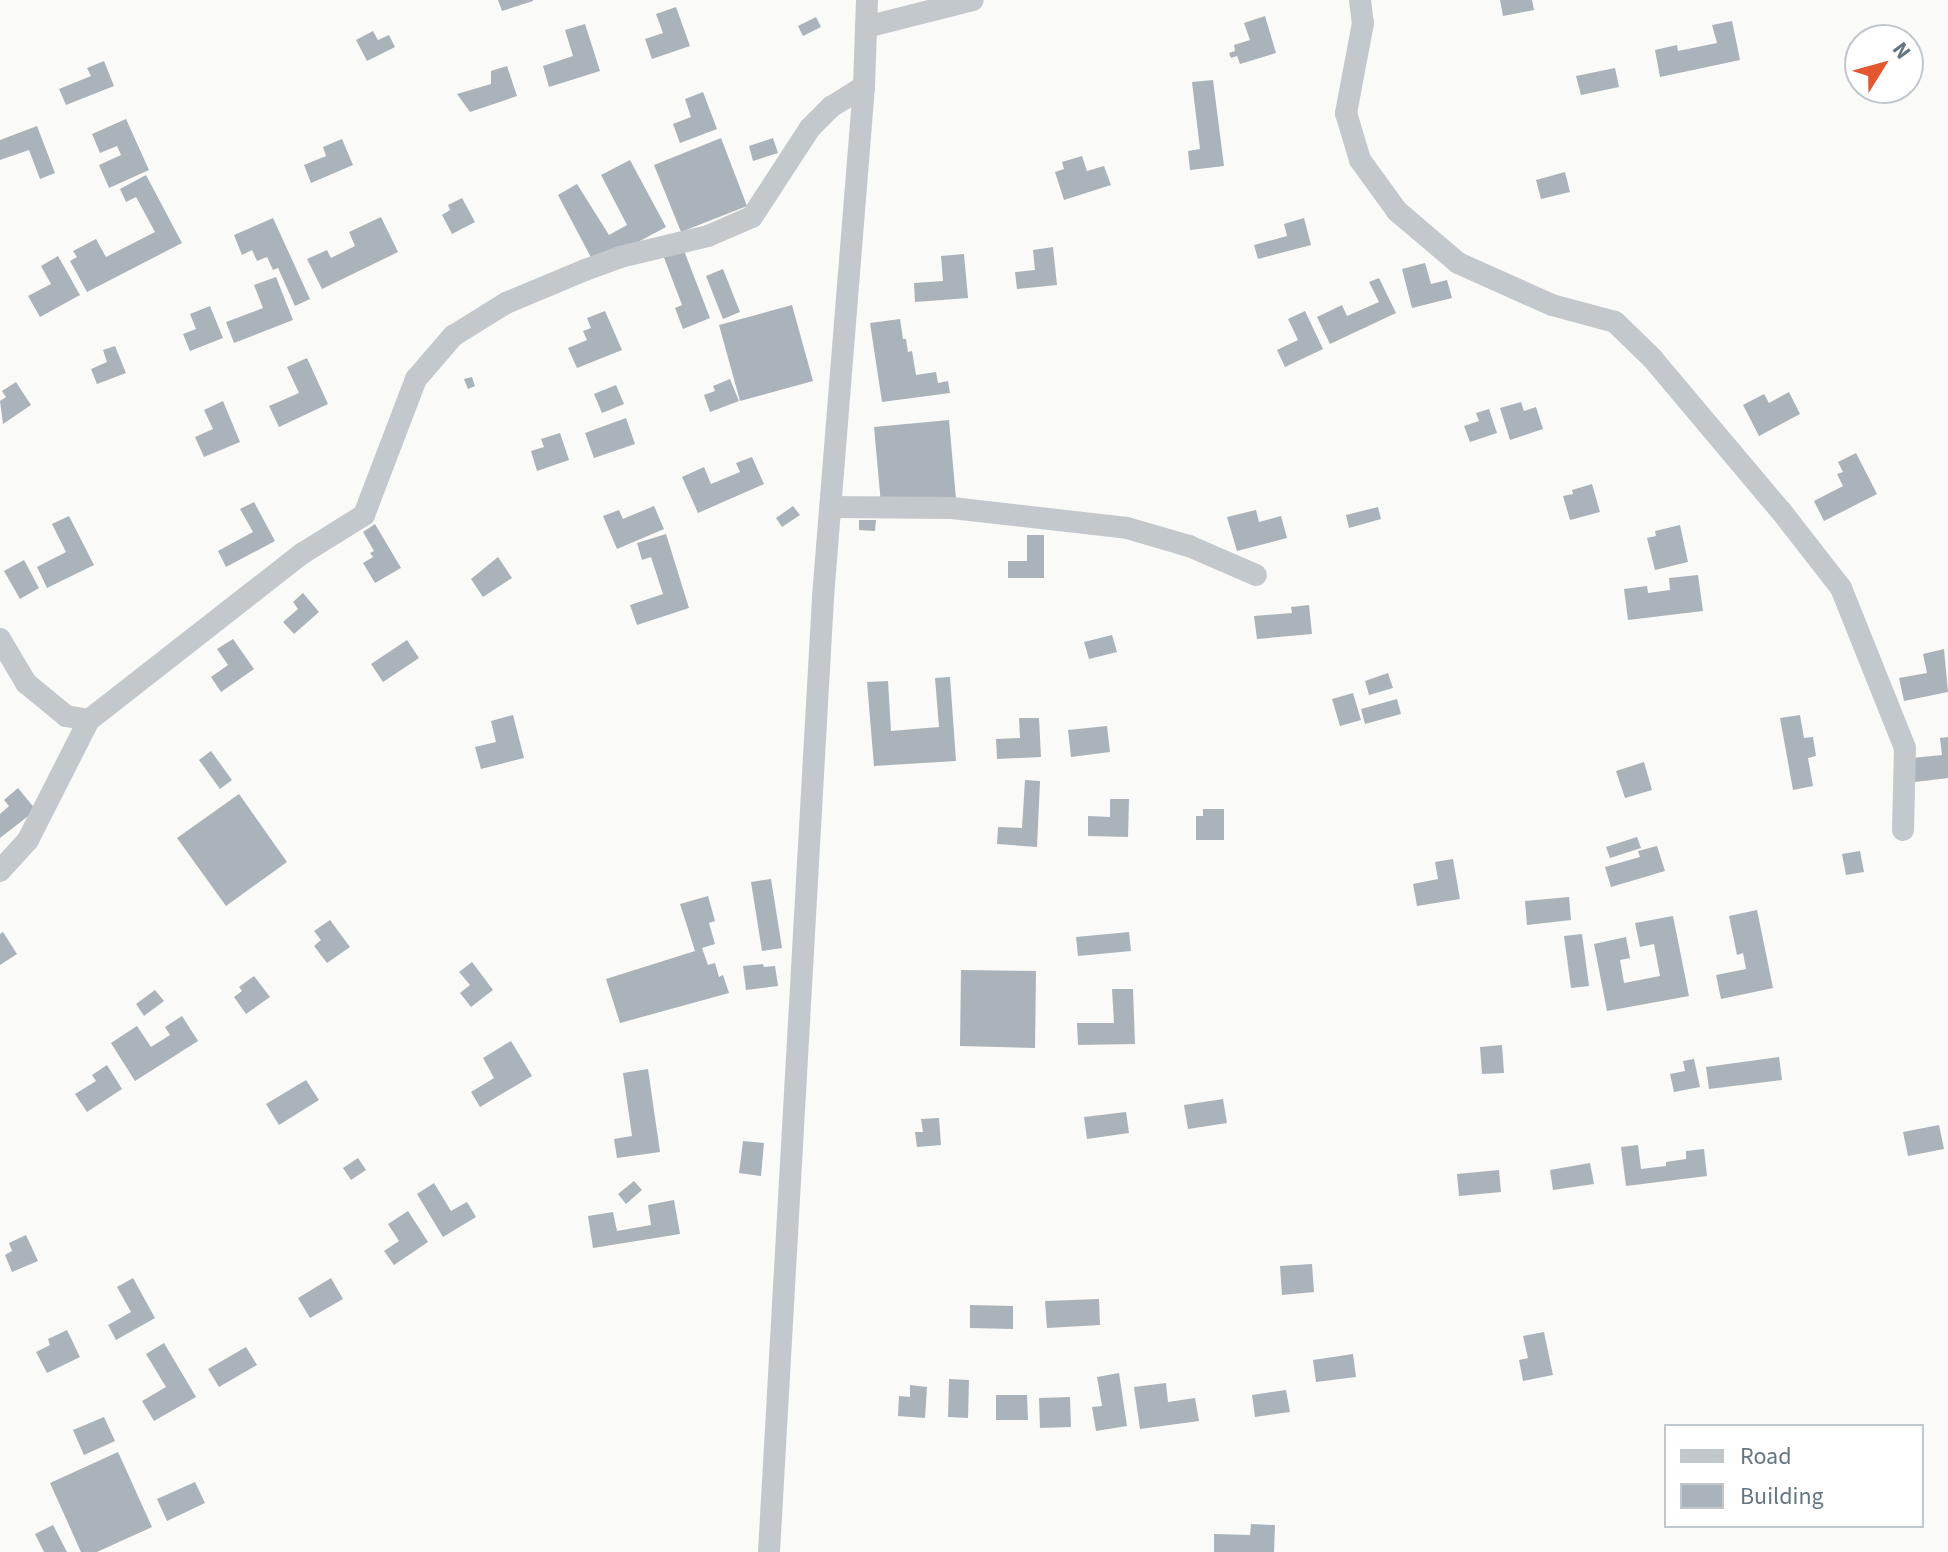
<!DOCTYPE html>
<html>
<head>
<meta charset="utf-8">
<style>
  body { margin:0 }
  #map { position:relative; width:1948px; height:1552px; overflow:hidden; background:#fafaf8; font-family:"Source Sans 3",sans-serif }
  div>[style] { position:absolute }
  .building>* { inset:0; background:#aab3b9 }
  .minor>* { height:22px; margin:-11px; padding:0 11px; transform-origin:11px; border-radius:11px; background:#c3c8cc }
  span { translate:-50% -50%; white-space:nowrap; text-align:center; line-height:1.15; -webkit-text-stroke:8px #fff; paint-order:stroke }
  .legend { position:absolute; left:1664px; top:1424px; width:260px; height:104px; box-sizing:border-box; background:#fff; border:2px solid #c1c8cd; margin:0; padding:10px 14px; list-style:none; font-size:24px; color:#657683 }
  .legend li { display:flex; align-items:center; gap:16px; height:40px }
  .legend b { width:40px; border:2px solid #c1c8cd }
  .north { position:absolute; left:1844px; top:24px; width:80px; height:80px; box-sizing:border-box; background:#fff; border:2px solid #c1c8cd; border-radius:50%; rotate:53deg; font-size:22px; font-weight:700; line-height:32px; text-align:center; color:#657683 }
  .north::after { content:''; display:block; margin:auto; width:28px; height:36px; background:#e4572e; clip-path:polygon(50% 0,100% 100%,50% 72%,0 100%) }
</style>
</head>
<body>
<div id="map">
  <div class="building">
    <i style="clip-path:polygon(498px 0,533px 0,533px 1px,502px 11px)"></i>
    <i style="clip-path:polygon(1500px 0,1532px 0,1534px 10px,1503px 16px)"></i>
    <i style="clip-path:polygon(676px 7px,690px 46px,652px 59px,645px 39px,663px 33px,656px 14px)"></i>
    <i style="clip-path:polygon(1265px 16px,1276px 53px,1240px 64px,1237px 56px,1231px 58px,1229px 53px,1235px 51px,1234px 45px,1250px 40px,1244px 23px)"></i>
    <i style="clip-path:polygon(816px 17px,821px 27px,803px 36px,798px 26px)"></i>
    <i style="clip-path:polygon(1732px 21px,1740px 60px,1660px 77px,1655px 50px,1677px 45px,1678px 51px,1717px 43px,1712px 25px)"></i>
    <i style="clip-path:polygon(585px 24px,600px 71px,549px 87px,543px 66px,573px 56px,565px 30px)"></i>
    <i style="clip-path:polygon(373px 31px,378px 40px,389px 35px,395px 47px,367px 61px,356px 40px)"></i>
    <i style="clip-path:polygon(104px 61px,114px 86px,66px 105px,59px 89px,91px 76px,87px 68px)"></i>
    <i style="clip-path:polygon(507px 66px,517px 96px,470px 112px,457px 94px,491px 84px,491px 71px)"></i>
    <i style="clip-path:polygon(1615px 68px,1619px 87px,1581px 95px,1576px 76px)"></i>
    <i style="clip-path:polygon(1213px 80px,1224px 166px,1190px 170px,1188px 151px,1200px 149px,1192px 82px)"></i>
    <i style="clip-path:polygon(703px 92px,717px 129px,680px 143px,673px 124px,691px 117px,685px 99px)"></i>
    <i style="clip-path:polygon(126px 119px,149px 170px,109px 188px,99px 165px,121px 155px,117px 146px,100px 153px,92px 134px)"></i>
    <i style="clip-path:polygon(37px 126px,55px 173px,40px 179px,29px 150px,0 160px,0 140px)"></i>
    <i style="clip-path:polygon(721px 138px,747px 206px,681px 232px,654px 165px)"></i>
    <i style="clip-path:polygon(773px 138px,778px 153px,753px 161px,749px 146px)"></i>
    <i style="clip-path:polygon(342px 139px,353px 165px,311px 183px,304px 165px,326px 156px,323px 147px)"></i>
    <i style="clip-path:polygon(1082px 156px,1087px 171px,1104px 166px,1111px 185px,1064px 200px,1055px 172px,1064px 169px,1062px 162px)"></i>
    <i style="clip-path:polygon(630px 160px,666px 227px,595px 265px,558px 195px,577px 184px,609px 235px,627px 225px,601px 175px)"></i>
    <i style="clip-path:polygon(1565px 172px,1570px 192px,1541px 199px,1536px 180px)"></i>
    <i style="clip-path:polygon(146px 175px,182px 243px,87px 292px,70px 261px,77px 257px,73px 251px,96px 239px,106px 257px,155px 232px,136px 197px,126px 202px,120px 189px)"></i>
    <i style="clip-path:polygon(462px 198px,475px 222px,452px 234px,442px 215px,450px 210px,448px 205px)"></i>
    <i style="clip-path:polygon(381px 217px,398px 252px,322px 289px,307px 259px,327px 250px,331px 258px,355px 246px,349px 232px)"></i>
    <i style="clip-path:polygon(273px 218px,310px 299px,295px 306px,278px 268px,273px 270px,267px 257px,257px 261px,252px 250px,242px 255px,234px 235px)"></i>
    <i style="clip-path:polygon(1304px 218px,1311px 245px,1258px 259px,1254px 245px,1287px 236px,1284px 224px)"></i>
    <i style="clip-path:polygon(1053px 247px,1057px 285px,1017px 289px,1015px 272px,1035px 270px,1033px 250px)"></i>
    <i style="clip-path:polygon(683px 248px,710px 318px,683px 329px,675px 308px,682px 305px,663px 255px)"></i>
    <i style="clip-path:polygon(964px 254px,968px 298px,915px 302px,914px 283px,943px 281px,941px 256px)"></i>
    <i style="clip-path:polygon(58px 256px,80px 295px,40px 317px,28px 296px,51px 284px,41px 266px)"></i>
    <i style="clip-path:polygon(1425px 263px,1431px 284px,1447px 280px,1452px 298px,1412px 308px,1402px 269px)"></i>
    <i style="clip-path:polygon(723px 269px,740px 312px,723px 319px,706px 276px)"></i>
    <i style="clip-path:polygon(276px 277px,293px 320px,234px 343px,226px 322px,263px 308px,254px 285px)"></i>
    <i style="clip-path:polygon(1379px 278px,1396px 313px,1330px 344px,1317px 317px,1342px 305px,1347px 316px,1379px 302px,1369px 282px)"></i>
    <i style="clip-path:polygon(792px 305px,813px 381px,740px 401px,719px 325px)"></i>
    <i style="clip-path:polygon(210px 306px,223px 338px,190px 351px,183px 334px,196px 329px,190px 314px)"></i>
    <i style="clip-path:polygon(605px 311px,622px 350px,577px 368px,568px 348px,587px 340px,583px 331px,591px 328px,587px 318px)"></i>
    <i style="clip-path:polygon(1305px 311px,1323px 349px,1285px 367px,1277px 350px,1298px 340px,1288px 319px)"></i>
    <i style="clip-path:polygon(900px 319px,903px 339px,906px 339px,908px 352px,912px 351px,916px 375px,936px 372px,938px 383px,948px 381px,950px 393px,882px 402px,870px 323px)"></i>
    <i style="clip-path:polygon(115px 346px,126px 373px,97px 384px,91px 369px,107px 362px,103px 350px)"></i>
    <i style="clip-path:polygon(307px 358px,328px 404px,279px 427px,269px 406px,299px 393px,287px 367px)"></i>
    <i style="clip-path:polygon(472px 377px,475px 386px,468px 389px,464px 379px)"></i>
    <i style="clip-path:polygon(730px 379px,739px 401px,710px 412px,704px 395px,715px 391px,713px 386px)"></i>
    <i style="clip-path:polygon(16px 382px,31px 405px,3px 424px,0 401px,6px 397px,2px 391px)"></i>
    <i style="clip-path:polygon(616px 385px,624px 404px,602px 413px,594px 394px)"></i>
    <i style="clip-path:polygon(1789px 392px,1800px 414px,1759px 436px,1743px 405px,1764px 394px,1769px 403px)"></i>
    <i style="clip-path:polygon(223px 401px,240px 442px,204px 457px,195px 437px,213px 429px,204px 410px)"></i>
    <i style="clip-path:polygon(1521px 402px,1524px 411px,1536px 407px,1543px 429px,1510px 440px,1500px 408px)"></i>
    <i style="clip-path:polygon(1489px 409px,1497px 433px,1470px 442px,1464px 426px,1479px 421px,1476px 413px)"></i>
    <i style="clip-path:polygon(626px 418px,635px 444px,594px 458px,585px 433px)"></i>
    <i style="clip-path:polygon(949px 420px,956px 499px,881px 504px,874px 427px)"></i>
    <i style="clip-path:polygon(560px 433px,569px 460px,537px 471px,531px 451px,544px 447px,541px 439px)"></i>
    <i style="clip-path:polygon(1856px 453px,1877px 494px,1824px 521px,1814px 501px,1843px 486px,1837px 474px,1843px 472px,1838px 462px)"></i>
    <i style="clip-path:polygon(752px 457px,764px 484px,698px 513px,682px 477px,704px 467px,711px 484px,740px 472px,736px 463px)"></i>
    <i style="clip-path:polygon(1592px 484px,1600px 512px,1570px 520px,1563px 496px,1573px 494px,1572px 490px)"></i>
    <i style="clip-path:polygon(254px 502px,275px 541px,226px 567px,218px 551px,253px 532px,240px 509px)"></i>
    <i style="clip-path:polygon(654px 506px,664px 529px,617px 549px,603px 516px,619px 510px,623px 519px)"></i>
    <i style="clip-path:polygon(793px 506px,800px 515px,782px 527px,776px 518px)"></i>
    <i style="clip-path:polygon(1378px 507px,1381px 519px,1349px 528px,1346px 515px)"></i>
    <i style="clip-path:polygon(1256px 510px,1259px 522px,1281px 516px,1287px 538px,1237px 551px,1227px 517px)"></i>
    <i style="clip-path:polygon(69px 516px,94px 565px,47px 588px,37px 567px,66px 552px,52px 524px)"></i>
    <i style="clip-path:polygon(859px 520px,876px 520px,875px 531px,859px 530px)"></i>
    <i style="clip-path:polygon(375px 524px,401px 568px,375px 583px,363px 563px,373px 557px,370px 553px,374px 551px,363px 532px)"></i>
    <i style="clip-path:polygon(1680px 525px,1688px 562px,1655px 570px,1647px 538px,1656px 536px,1655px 531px)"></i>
    <i style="clip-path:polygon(666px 534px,689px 608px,637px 625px,630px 605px,663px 594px,651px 557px,642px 560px,637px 543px)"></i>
    <i style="clip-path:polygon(1027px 535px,1044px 535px,1044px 578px,1008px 578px,1008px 561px,1027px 561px)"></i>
    <i style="clip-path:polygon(498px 557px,512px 578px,483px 597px,471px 579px)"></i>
    <i style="clip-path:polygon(24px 560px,39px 588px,20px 599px,4px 571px)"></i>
    <i style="clip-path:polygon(1698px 575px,1703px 611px,1628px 620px,1624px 589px,1647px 586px,1648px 593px,1670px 590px,1669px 578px)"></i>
    <i style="clip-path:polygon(303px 593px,319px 612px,294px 634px,283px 622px,298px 609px,293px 602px)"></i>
    <i style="clip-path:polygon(1309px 605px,1312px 634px,1257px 639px,1254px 616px,1292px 613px,1291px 607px)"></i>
    <i style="clip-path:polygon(1112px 635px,1117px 652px,1089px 659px,1084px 642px)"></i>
    <i style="clip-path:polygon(233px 639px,254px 669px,221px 692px,211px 677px,228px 665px,217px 649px)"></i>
    <i style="clip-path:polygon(407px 640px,419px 658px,383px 682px,371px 664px)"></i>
    <i style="clip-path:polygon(1944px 649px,1948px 692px,1904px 701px,1899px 678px,1927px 673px,1923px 654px)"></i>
    <i style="clip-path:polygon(1388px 673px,1393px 688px,1369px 695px,1365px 681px)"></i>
    <i style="clip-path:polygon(950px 677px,956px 761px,874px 766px,867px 682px,888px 681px,891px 731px,939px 727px,935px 678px)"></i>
    <i style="clip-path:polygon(1353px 693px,1361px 720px,1340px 726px,1332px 699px)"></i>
    <i style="clip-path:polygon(1397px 699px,1401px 714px,1365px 724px,1361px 709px)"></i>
    <i style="clip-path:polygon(513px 715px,524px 758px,481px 769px,475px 747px,496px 742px,491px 721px)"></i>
    <i style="clip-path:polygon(1800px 715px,1804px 738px,1813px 737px,1816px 756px,1808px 758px,1813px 786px,1793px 790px,1780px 718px)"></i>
    <i style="clip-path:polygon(1019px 718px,1039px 718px,1041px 757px,997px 759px,996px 739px,1020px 738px)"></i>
    <i style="clip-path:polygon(1107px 726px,1110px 752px,1071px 757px,1068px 730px)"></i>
    <i style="clip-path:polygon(1948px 737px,1948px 778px,1915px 782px,1912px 758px,1942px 755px,1940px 738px)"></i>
    <i style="clip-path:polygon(211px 751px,232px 780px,220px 789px,199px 760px)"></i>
    <i style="clip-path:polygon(1644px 762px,1652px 790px,1625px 798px,1616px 771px)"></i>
    <i style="clip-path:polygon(1025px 780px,1040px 781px,1037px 847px,997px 844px,998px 827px,1022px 828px)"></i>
    <i style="clip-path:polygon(18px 788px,36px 810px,0 838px,0 814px,9px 806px,4px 800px)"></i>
    <i style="clip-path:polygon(239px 794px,287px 862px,226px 906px,177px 838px)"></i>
    <i style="clip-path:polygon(1110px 799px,1129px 799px,1128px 837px,1088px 836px,1088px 816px,1110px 817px)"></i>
    <i style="clip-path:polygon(1203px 809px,1224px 809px,1224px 840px,1196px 840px,1196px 816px,1203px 816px)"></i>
    <i style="clip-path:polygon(1637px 837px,1641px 848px,1610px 858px,1606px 847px)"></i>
    <i style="clip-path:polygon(1657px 846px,1665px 871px,1611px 887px,1605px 867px,1640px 857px,1638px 851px)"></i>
    <i style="clip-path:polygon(1860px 851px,1864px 872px,1846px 875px,1842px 854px)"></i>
    <i style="clip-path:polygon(1453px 859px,1460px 899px,1417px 906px,1413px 884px,1438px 879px,1435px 862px)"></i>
    <i style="clip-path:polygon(771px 879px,782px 948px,762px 951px,751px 882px)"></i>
    <i style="clip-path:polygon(708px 896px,715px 921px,709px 923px,715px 944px,702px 948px,708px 965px,715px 963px,719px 977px,723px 975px,729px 993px,620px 1023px,606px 979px,695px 951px,680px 904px)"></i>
    <i style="clip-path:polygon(1569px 897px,1571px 920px,1527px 925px,1525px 901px)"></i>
    <i style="clip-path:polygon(1757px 910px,1773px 988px,1721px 999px,1716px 975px,1746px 969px,1743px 953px,1737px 955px,1729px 916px)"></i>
    <i style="clip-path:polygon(1673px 916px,1689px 996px,1607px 1011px,1594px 944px,1626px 937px,1630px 958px,1620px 960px,1624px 983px,1660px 976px,1654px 944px,1640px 947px,1635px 923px)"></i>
    <i style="clip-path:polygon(330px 920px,350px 947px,327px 963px,314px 946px,321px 940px,314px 931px)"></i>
    <i style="clip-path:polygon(3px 932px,17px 954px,0 965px,0 934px)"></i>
    <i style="clip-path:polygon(1129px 932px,1131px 951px,1078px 956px,1076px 937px)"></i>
    <i style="clip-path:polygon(1582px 934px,1589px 986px,1571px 988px,1564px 936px)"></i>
    <i style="clip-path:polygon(472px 962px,493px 990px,471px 1007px,460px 993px,470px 985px,459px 972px)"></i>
    <i style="clip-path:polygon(763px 964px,764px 967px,775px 966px,778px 986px,746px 990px,743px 966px)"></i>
    <i style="clip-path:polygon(961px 970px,1036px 971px,1035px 1048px,960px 1046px)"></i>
    <i style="clip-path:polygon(254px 976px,270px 997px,246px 1014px,234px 997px,242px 991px,239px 987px)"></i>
    <i style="clip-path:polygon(1112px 989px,1133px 989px,1135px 1044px,1078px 1045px,1077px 1023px,1114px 1023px)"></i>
    <i style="clip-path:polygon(155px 990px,164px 1001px,144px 1016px,136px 1004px)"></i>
    <i style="clip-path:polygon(182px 1016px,198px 1041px,135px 1081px,111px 1043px,137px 1026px,151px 1047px,170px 1035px,165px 1027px)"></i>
    <i style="clip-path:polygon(511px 1041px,532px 1076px,480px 1107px,471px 1092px,494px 1078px,483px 1058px)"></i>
    <i style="clip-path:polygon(1502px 1045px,1504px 1073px,1482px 1074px,1480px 1047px)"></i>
    <i style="clip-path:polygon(1779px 1057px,1782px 1080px,1709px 1089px,1706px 1067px)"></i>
    <i style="clip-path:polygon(1694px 1059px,1700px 1087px,1674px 1092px,1670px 1074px,1685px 1071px,1683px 1061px)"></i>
    <i style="clip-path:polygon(107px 1065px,122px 1089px,87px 1112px,75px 1094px,96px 1081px,92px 1075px)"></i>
    <i style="clip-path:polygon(648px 1069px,660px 1152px,617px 1158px,614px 1139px,632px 1136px,623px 1073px)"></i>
    <i style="clip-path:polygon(306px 1080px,319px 1100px,279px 1125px,266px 1104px)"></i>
    <i style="clip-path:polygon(1223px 1099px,1227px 1123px,1188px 1129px,1184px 1105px)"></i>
    <i style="clip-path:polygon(1126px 1112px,1129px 1133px,1087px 1139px,1084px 1117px)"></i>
    <i style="clip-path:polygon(939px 1118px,941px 1145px,917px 1147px,915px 1132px,923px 1132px,921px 1119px)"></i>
    <i style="clip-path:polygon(1939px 1125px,1944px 1149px,1908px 1156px,1903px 1132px)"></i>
    <i style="clip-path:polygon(743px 1141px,764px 1143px,761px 1176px,739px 1173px)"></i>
    <i style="clip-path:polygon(1638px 1145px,1641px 1169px,1666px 1166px,1666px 1162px,1686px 1159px,1686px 1151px,1704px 1149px,1707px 1176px,1626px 1186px,1621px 1147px)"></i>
    <i style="clip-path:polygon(358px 1158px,366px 1170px,351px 1180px,343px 1168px)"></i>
    <i style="clip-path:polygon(1590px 1163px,1594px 1184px,1553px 1190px,1550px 1170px)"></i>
    <i style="clip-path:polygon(1499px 1170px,1501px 1192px,1459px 1196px,1457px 1174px)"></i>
    <i style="clip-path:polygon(634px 1181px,642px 1190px,626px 1204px,618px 1194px)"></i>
    <i style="clip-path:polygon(434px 1183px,451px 1211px,467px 1202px,476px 1217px,443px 1237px,417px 1194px)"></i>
    <i style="clip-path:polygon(674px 1200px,680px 1234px,593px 1248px,588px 1216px,613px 1212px,617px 1231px,651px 1225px,648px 1205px)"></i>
    <i style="clip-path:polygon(408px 1211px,428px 1242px,394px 1265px,384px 1251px,399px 1241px,388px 1224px)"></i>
    <i style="clip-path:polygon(26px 1235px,38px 1261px,12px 1272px,5px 1255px,12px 1251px,9px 1243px)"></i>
    <i style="clip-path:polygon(1312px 1264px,1314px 1292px,1282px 1295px,1280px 1266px)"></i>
    <i style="clip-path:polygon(133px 1278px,155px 1318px,116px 1340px,108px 1325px,131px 1312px,117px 1287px)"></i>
    <i style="clip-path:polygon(331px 1278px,343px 1299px,310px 1318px,298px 1298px)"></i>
    <i style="clip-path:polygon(1099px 1299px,1100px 1325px,1047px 1328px,1045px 1301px)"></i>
    <i style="clip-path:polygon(970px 1305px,1013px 1306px,1013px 1329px,970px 1328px)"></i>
    <i style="clip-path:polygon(67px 1330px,80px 1357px,47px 1373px,36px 1352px,50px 1345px,48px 1339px)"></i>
    <i style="clip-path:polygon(1544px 1332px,1553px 1375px,1523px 1381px,1519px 1360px,1528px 1358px,1523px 1336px)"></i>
    <i style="clip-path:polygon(164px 1343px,196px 1397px,154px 1421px,142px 1401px,166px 1387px,146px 1354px)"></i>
    <i style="clip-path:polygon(246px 1347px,257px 1365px,219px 1387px,208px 1369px)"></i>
    <i style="clip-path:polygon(1353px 1354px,1356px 1377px,1316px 1382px,1313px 1360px)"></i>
    <i style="clip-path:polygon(1119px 1373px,1127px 1426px,1096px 1431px,1092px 1407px,1102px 1406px,1097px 1377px)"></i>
    <i style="clip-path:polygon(949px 1379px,969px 1380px,968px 1418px,948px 1417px)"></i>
    <i style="clip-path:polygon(1166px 1383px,1168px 1402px,1195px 1398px,1199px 1421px,1140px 1429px,1134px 1387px)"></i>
    <i style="clip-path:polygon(910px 1385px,927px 1387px,925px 1418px,898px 1416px,899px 1396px,910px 1397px)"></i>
    <i style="clip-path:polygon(1286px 1390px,1290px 1412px,1255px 1417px,1252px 1395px)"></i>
    <i style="clip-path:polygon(996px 1395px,1027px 1395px,1028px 1420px,996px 1420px)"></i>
    <i style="clip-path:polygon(1070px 1397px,1071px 1427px,1040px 1428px,1039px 1398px)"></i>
    <i style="clip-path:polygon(104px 1417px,115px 1441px,84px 1455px,73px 1430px)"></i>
    <i style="clip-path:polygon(118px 1452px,152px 1527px,97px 1552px,81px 1552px,50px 1483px)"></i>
    <i style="clip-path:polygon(195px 1482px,205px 1503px,167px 1521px,157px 1499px)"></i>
    <i style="clip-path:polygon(1251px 1524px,1275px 1525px,1274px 1552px,1214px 1552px,1214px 1534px,1250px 1535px)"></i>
    <i style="clip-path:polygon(53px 1525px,67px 1552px,44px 1552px,35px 1534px)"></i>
  </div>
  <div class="minor">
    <i style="left:1360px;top:0;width:23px;rotate:83deg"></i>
    <i style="left:1363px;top:23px;width:92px;rotate:100.7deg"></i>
    <i style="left:1346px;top:113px;width:49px;rotate:73.4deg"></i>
    <i style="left:1360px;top:160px;width:63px;rotate:54deg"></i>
    <i style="left:1397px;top:211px;width:80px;rotate:40.4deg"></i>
    <i style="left:1458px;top:263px;width:103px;rotate:24.1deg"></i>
    <i style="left:1552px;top:305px;width:65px;rotate:15.1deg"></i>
    <i style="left:1615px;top:322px;width:52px;rotate:44.2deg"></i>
    <i style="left:1652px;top:358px;width:200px;rotate:49.9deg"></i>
    <i style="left:1781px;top:511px;width:98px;rotate:52.1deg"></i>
    <i style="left:1841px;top:588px;width:172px;rotate:68.2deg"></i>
    <i style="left:1905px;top:748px;width:82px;rotate:91.4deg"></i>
    <i style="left:866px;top:27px;width:110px;rotate:-14.2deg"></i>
    <i style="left:831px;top:507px;width:121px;rotate:0.5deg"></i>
    <i style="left:952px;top:508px;width:176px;rotate:6.5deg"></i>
    <i style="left:1127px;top:528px;width:65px;rotate:16.2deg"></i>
    <i style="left:1189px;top:546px;width:73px;rotate:23.4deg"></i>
    <i style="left:0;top:639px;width:51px;rotate:59.4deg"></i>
    <i style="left:26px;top:683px;width:52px;rotate:39.5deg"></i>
    <i style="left:66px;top:716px;width:23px;rotate:10deg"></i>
    <i style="left:0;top:871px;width:42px;rotate:-47.9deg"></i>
    <i style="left:28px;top:840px;width:135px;rotate:-63.1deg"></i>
    <i style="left:89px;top:720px;width:271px;rotate:-38deg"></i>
    <i style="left:303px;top:553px;width:72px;rotate:-31.9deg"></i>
    <i style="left:364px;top:515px;width:146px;rotate:-69.1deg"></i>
    <i style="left:416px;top:379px;width:57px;rotate:-49.3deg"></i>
    <i style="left:453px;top:336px;width:62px;rotate:-31.9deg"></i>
    <i style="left:506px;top:303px;width:86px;rotate:-22.7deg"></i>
    <i style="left:585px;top:270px;width:37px;rotate:-20deg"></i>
    <i style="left:620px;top:257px;width:90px;rotate:-13.4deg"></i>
    <i style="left:708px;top:236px;width:48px;rotate:-23.4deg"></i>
    <i style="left:752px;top:217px;width:106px;rotate:-56.9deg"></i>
    <i style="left:810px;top:128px;width:30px;rotate:-45deg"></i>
    <i style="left:831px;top:107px;width:39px;rotate:-32deg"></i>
    <i style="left:769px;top:1552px;width:957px;rotate:-86.76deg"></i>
    <i style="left:823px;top:597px;width:513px;rotate:-85.41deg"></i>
    <i style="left:864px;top:86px;width:86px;rotate:-88deg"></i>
  </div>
  <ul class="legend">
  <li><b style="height:10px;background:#c3c8cc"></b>Road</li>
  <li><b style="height:22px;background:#aab3b9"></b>Building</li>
  </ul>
  <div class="north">N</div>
</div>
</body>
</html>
